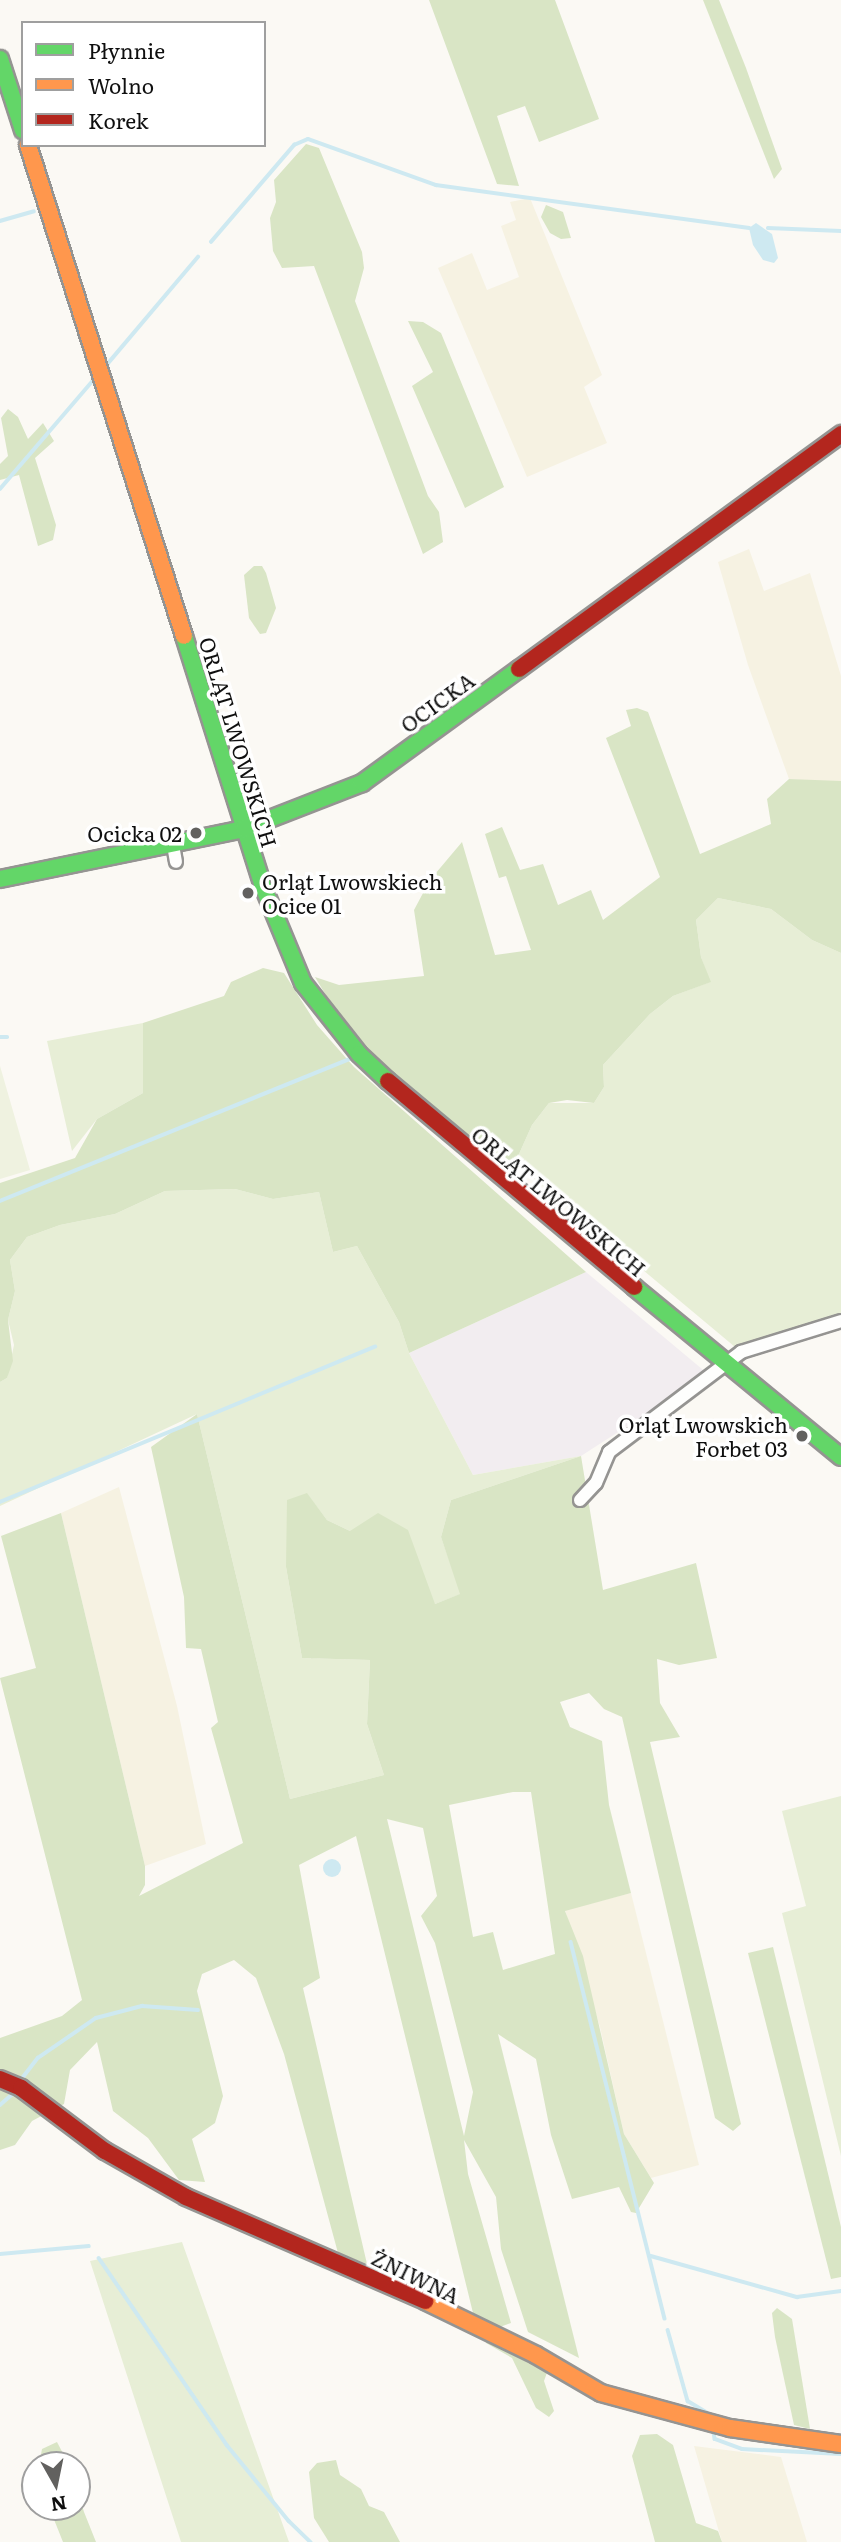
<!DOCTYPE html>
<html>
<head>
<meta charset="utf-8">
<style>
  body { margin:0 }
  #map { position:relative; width:841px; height:2542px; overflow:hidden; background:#fbf9f4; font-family:Literata,serif }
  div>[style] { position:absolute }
  .industrial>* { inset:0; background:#f2edf0 }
  .farmland>* { inset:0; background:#f6f2e2 }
  .green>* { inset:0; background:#e7eed6 }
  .forest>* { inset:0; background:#d9e5c5 }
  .pitch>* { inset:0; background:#eff2e0 }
  .water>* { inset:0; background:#cee9f1 }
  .round { border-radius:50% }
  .stream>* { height:3.5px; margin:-1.75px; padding:0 1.75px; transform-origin:1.75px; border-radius:1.75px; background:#cee9f1 }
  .roads { filter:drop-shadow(2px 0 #959492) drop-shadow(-2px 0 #959492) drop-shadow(0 2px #959492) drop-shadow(0 -2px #959492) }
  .street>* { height:12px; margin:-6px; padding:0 6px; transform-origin:6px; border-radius:6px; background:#fefefd }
  .fast>* { height:16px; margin:-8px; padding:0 8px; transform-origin:8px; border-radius:8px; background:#63d668 }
  .slow>* { height:16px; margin:-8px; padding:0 8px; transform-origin:8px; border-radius:8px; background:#ff974d }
  .jam>* { height:16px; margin:-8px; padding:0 8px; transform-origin:8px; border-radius:8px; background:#b3261e }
  .dots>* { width:19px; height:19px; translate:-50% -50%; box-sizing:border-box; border:4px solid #fff; border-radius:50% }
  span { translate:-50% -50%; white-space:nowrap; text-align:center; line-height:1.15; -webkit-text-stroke:7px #fff; paint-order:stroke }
  .street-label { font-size:21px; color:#0f0f0f }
  .poi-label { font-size:21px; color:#0f0f0f }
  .right { translate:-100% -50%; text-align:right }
  .left { translate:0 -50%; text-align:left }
  .legend { position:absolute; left:21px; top:21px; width:245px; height:126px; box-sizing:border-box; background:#fff; border:2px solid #9f9f9f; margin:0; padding:9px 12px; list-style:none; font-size:21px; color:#0f0f0f }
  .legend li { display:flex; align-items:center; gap:14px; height:35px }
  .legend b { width:35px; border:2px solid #9f9f9f }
  .north { position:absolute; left:21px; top:2451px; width:70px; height:70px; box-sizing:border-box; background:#fff; border:2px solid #9f9f9f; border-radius:50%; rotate:171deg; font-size:19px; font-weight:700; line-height:28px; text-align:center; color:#0f0f0f }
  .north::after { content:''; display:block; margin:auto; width:24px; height:32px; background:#62615f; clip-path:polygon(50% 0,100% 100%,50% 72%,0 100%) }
</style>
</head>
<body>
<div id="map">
  <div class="industrial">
    <i style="clip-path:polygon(586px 1272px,708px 1374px,581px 1456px,473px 1475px,409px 1353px)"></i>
  </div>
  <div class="farmland">
    <i style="clip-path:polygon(530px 198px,602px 375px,584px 387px,607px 443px,527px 477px,438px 268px,472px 253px,487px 290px,519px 277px,501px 226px,516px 220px,510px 202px)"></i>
    <i style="clip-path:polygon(749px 549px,764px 591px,810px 573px,841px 676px,841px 781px,837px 783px,789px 779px,748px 665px,718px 562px)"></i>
    <i style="clip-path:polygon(119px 1487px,177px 1706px,206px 1844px,145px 1866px,61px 1513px)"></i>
    <i style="clip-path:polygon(631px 1893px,699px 2165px,651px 2178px,624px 2134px,600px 2027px,565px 1910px)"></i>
    <i style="clip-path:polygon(694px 2446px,781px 2457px,807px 2542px,722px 2542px)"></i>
  </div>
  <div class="green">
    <i style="clip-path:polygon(718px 898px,771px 909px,812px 940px,841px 953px,841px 1321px,741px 1352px,515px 1163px,532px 1125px,549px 1103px,594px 1103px,604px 1087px,603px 1065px,650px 1014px,673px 996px,710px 982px,701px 957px,696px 920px)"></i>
    <i style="clip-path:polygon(143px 1023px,143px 1093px,97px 1119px,72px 1151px,47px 1041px)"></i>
    <i style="clip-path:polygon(235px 1189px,273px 1199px,319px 1192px,333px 1252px,357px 1246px,399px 1322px,409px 1353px,473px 1475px,581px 1456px,451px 1500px,441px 1537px,461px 1594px,435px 1604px,350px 1531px,327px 1520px,307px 1494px,286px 1567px,302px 1658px,370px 1660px,367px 1724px,384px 1775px,290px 1799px,197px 1414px,0 1506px,0 1382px,7px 1378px,14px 1345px,8px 1320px,15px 1291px,10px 1260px,27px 1237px,60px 1225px,115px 1214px,165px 1191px)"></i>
    <i style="clip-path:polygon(841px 1796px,841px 2156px,782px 1913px,806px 1906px,782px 1811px)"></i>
    <i style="clip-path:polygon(182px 2242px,261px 2464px,289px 2542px,181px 2542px,90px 2261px)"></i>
  </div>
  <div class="forest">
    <i style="clip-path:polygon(429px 0,555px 0,599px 119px,539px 142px,525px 106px,497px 116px,519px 186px,497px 184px)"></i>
    <i style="clip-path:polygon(703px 0,719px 0,746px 68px,782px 169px,774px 179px)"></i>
    <i style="clip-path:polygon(306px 144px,319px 148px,362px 252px,364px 268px,355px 301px,428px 496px,439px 512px,443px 542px,423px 554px,314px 266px,282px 268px,273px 251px,270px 218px,276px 202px,274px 180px)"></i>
    <i style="clip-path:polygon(546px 205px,563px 212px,571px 238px,561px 239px,550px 233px,541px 217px)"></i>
    <i style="clip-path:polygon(408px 321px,423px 322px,441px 333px,504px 487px,465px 508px,412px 386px,433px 372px)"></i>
    <i style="clip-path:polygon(8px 409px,18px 417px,28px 439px,43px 423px,54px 441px,35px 458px,56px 525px,53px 540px,38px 546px,19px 475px,0 480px,0 464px,8px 456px,1px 418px)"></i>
    <i style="clip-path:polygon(254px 566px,262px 566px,266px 573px,276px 608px,266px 633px,260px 634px,249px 618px,244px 575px)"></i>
    <i style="clip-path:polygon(637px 708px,648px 712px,700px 854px,771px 824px,767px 799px,789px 779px,841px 781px,841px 953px,812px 940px,771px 909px,718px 898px,696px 920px,701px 957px,711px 982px,673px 996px,650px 1014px,603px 1065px,604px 1087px,594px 1103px,567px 1100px,549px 1103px,532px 1125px,515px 1163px,506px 1169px,379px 1063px,336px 1012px,315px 977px,339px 985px,424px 976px,414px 910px,430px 880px,462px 842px,495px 955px,531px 950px,506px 876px,499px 878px,485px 834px,502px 827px,520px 870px,543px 864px,558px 905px,591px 890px,603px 920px,660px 877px,606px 738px,631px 726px,626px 710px)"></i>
    <i style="clip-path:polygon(263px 968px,284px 973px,317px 1025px,354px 1067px,586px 1272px,409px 1353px,399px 1322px,357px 1246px,333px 1252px,319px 1192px,273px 1199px,235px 1189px,165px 1191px,115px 1214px,60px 1225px,27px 1237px,10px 1260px,15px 1291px,8px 1320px,13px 1361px,7px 1378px,0 1382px,0 1183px,75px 1158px,97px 1119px,143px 1093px,143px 1023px,224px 996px,231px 982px)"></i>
    <i style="clip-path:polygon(evenodd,197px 1414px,290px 1799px,384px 1775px,367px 1724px,370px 1660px,302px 1658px,286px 1567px,287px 1500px,307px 1493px,327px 1520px,350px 1531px,378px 1513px,408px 1530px,435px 1604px,460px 1594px,441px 1537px,451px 1500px,581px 1456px,603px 1590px,696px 1563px,717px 1658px,679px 1665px,657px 1659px,660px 1703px,680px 1737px,650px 1742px,741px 2124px,733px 2131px,715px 2118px,622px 1717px,604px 1709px,589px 1693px,560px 1702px,570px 1727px,602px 1741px,609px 1805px,631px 1893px,565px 1911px,583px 1956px,624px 2134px,654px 2183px,636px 2213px,631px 2212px,619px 2187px,572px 2199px,551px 2135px,536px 2059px,498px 2034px,579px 2358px,528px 2332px,501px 2249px,496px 2197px,464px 2140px,468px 2174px,511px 2323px,500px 2327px,474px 2317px,356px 1836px,299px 1865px,320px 1978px,303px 1988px,367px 2264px,338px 2253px,284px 2054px,256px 1978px,234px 1960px,202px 1974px,197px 1991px,223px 2096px,215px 2123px,192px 2139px,205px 2182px,179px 2180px,148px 2138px,113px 2111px,97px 2042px,70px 2070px,64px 2104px,32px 2121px,15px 2145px,0 2150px,0 2038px,62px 2016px,82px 2000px,0 1678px,36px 1668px,1px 1536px,61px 1513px,145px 1866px,145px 1885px,139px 1896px,243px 1843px,211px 1728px,218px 1722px,201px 1649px,186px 1648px,184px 1597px,151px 1447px,197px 1414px,513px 1792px,531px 1792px,555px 1954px,503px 1970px,493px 1932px,473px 1937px,449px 1805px,513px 1792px,197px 1414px,387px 1819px,423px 1828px,437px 1896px,421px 1916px,435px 1943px,473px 2092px,464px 2136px,387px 1819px)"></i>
    <i style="clip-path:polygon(773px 1947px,841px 2227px,841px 2277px,831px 2279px,748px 1953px)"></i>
    <i style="clip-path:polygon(777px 2308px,792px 2319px,810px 2429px,794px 2425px,775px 2337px,772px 2313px)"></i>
    <i style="clip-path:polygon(486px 2335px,549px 2367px,544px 2381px,554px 2411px,549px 2417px,536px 2408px,512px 2358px,486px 2343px)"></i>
    <i style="clip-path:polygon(657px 2434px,673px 2445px,696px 2523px,718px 2531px,722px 2542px,655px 2542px,632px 2456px,640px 2435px)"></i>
    <i style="clip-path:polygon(57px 2442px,69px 2465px,39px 2465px,42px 2449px)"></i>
    <i style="clip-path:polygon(336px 2460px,340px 2475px,361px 2489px,369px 2506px,384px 2512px,400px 2542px,329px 2542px,314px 2518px,309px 2472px,317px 2463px)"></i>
    <i style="clip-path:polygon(77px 2490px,84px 2512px,96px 2542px,63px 2542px,49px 2507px,77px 2507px)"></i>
  </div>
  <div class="pitch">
    <i style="clip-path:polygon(0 1066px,30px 1170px,0 1179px)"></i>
  </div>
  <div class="water">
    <i style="clip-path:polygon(756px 223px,772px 234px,778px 258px,774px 263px,763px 260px,753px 245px,749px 228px)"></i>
    <i class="round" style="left:323px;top:1859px;width:18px;height:18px"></i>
  </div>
  <div class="stream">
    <i style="left:0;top:221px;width:35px;rotate:-16deg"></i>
    <i style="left:768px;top:228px;width:73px;rotate:2.4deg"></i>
    <i style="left:211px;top:242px;width:128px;rotate:-49.4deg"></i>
    <i style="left:294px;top:145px;width:15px;rotate:-23deg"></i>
    <i style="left:308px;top:139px;width:136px;rotate:19.8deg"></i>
    <i style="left:436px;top:185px;width:316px;rotate:7.8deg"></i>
    <i style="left:105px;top:367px;width:144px;rotate:-49.8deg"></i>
    <i style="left:0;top:489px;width:146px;rotate:-49.4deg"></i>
    <i style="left:0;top:1037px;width:7px"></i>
    <i style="left:0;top:1201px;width:378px;rotate:-22.1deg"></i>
    <i style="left:0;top:1502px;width:406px;rotate:-22.5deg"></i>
    <i style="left:571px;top:1942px;width:388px;rotate:76deg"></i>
    <i style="left:23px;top:2077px;width:24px;rotate:-52deg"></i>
    <i style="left:38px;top:2058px;width:70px;rotate:-34.6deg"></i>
    <i style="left:96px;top:2018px;width:48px;rotate:-14.6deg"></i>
    <i style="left:142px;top:2006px;width:56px;rotate:4.1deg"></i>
    <i style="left:0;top:2105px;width:20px;rotate:-41deg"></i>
    <i style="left:0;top:2254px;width:89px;rotate:-5.1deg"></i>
    <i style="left:651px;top:2256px;width:152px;rotate:15.7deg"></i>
    <i style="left:797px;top:2297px;width:44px;rotate:-7.8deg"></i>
    <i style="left:99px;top:2258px;width:227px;rotate:55.6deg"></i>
    <i style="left:227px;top:2445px;width:98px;rotate:50.8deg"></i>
    <i style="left:289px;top:2521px;width:30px;rotate:44deg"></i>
    <i style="left:668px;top:2330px;width:74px;rotate:74.3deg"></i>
    <i style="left:688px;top:2401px;width:27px;rotate:31deg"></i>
    <i style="left:714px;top:2432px;width:7px;rotate:82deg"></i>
    <i style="left:715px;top:2439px;width:29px;rotate:20deg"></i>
    <i style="left:742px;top:2449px;width:99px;rotate:2.9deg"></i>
  </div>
  <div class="roads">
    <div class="street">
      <i style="left:173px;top:845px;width:17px;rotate:80deg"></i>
      <i style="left:580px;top:1500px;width:23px;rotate:-47deg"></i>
      <i style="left:596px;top:1483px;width:34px;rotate:-67deg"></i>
      <i style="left:609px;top:1452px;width:166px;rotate:-37.1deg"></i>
      <i style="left:741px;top:1352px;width:105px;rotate:-17.2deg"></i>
    </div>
    <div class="fast">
      <i style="left:0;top:59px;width:75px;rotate:72.1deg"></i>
      <i style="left:184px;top:636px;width:260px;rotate:72.5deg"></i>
      <i style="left:262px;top:884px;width:107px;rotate:67.5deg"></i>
      <i style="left:303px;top:983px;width:90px;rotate:51.7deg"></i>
      <i style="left:359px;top:1054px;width:40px;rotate:43deg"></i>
      <i style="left:0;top:879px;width:249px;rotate:-11.6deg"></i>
      <i style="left:244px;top:829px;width:127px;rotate:-21.3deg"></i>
      <i style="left:362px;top:783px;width:194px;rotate:-36deg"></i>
      <i style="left:634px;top:1287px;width:268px;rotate:39.4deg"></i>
    </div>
    <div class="slow">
      <i style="left:28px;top:145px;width:515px;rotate:72.37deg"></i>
      <i style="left:425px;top:2301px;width:123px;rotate:25.9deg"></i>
      <i style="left:536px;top:2355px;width:75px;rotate:30.3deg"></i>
      <i style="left:601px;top:2393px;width:134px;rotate:15.2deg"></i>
      <i style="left:730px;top:2428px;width:112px;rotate:8.2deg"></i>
    </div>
    <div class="jam">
      <i style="left:519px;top:669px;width:399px;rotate:-36.1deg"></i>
      <i style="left:388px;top:1081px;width:321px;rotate:39.9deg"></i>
      <i style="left:0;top:2079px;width:23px;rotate:23deg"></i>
      <i style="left:21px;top:2088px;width:105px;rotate:36.9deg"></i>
      <i style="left:105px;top:2151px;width:93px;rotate:29.6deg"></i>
      <i style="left:186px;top:2197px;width:261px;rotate:23.5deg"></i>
    </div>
  </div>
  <div class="dots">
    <i style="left:196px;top:833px;background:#62615f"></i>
    <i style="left:248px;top:893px;background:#62615f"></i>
    <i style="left:802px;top:1436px;background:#62615f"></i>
  </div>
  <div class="street-label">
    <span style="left:437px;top:702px;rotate:-36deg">OCICKA</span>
    <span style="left:239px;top:742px;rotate:73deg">ORLĄT LWOWSKICH</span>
    <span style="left:559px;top:1201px;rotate:40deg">ORLĄT LWOWSKICH</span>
    <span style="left:416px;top:2276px;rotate:26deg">ŻNIWNA</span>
  </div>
  <div class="poi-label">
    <span class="right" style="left:182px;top:833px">Ocicka 02</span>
    <span class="left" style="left:262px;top:893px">Orląt Lwowskiech<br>Ocice 01</span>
    <span class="right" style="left:788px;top:1436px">Orląt Lwowskich<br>Forbet 03</span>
  </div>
  <ul class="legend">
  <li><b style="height:9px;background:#63d668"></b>Płynnie</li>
  <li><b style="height:9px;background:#ff974d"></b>Wolno</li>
  <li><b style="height:9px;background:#b3261e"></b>Korek</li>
  </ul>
  <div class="north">N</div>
</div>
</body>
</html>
